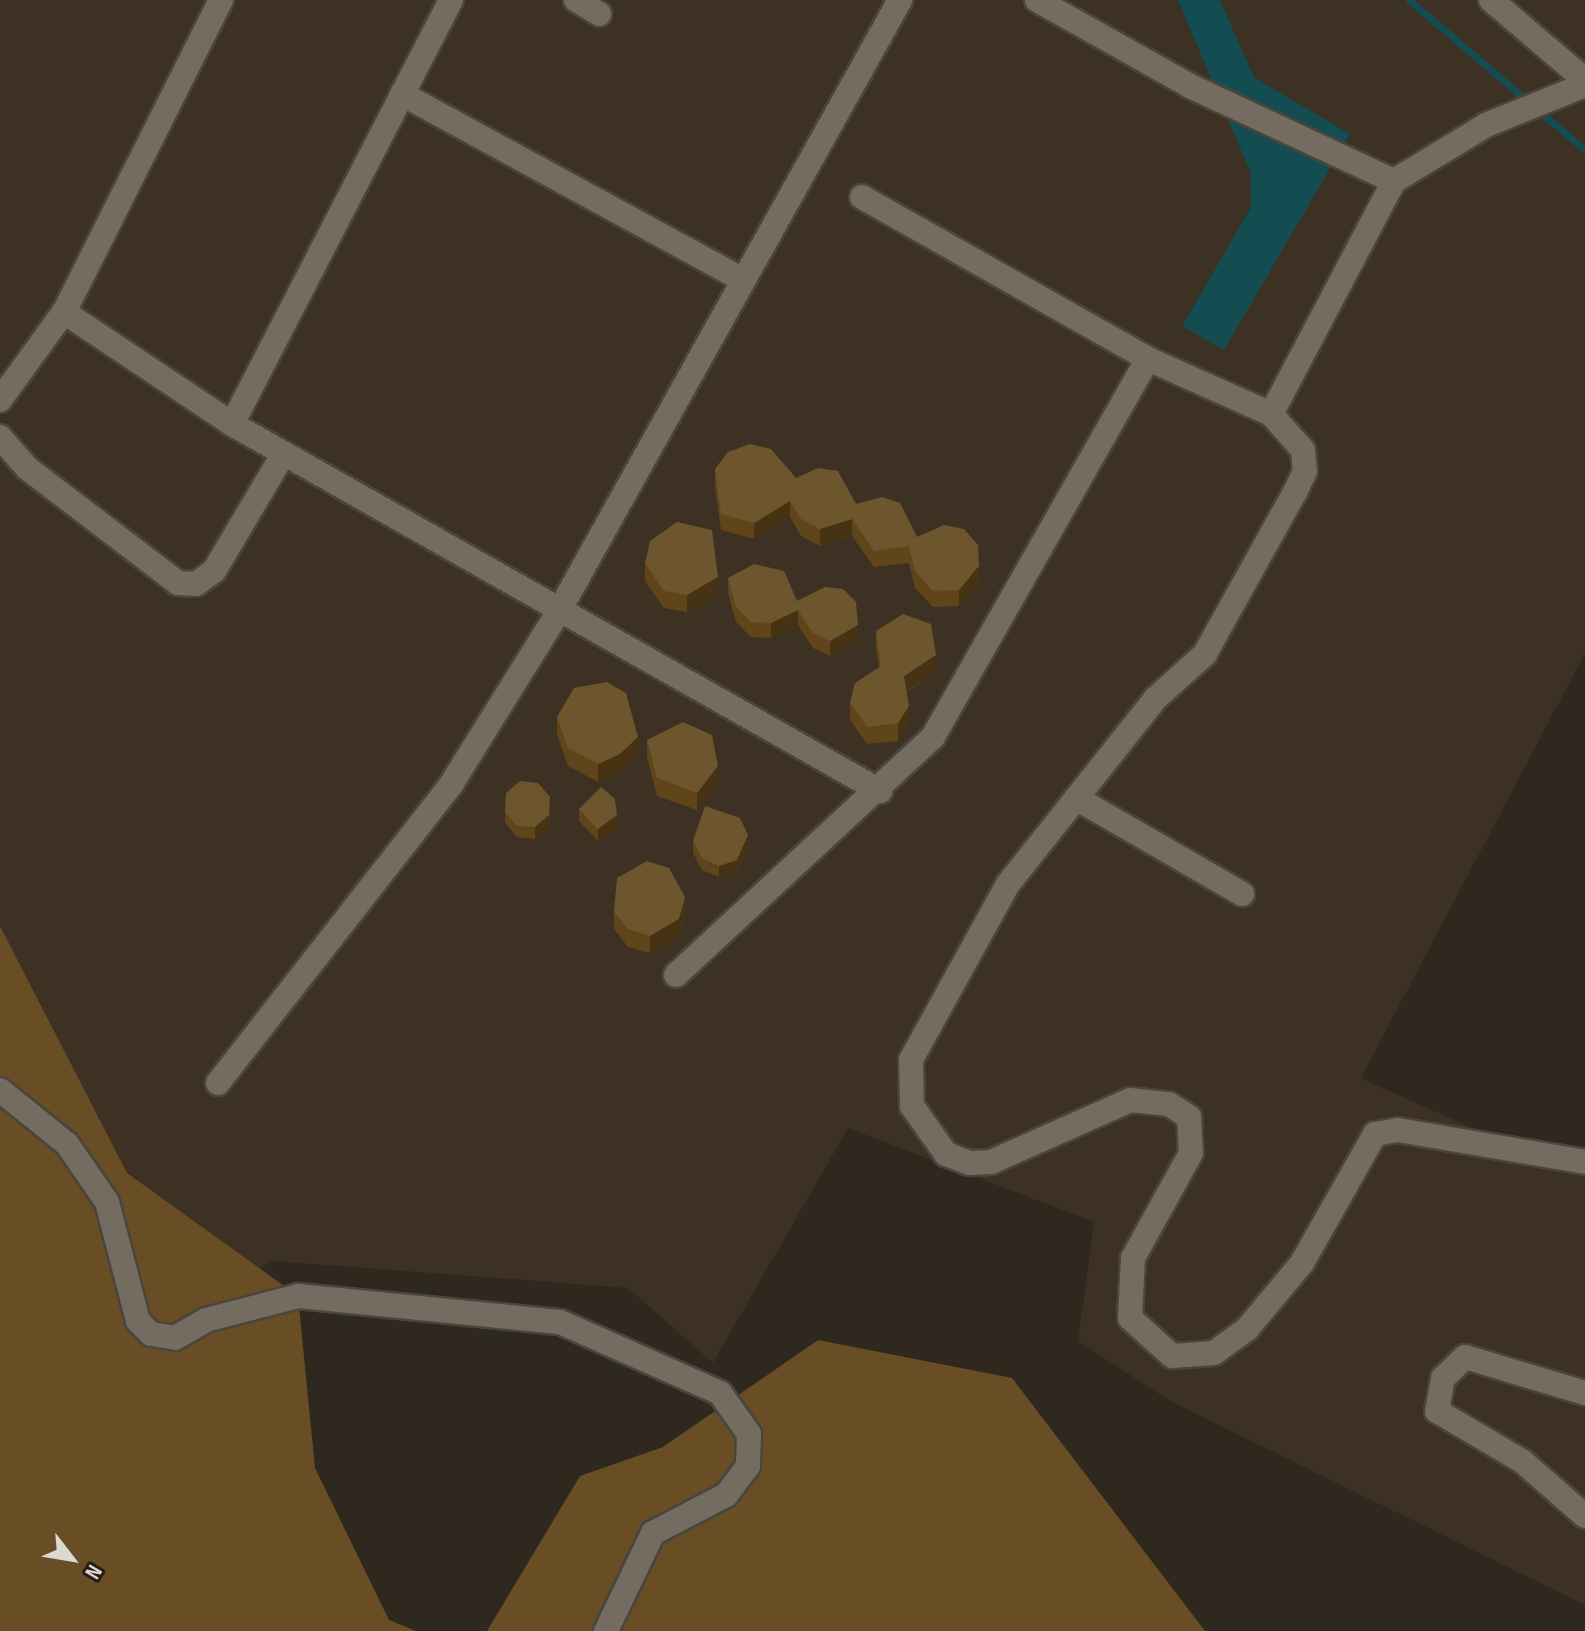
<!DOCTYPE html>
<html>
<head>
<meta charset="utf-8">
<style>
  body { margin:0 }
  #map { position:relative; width:1585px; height:1631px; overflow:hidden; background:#2f281f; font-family:"Sofia Sans Condensed",sans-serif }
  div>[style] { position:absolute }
  .built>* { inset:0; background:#3c3122 }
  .green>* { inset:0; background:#684d25 }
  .water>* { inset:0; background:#144d51 }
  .stream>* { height:7px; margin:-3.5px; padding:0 3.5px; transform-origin:3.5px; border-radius:3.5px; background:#144d51 }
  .roads { filter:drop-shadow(2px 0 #4a453d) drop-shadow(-2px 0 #4a453d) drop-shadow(0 2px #4a453d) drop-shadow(0 -2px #4a453d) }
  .minor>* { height:24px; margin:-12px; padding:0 12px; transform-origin:12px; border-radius:12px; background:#746c61 }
  .wall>* { inset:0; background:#5f4519 }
  .shaded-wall>* { inset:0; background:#463313 }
  .building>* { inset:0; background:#6d552d }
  span { translate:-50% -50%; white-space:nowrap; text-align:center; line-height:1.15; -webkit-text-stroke:6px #251e15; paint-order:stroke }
  .north { position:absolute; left:32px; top:1519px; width:80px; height:80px; -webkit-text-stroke:6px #251e15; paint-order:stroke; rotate:121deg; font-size:22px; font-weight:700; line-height:32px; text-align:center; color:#ddd8d2 }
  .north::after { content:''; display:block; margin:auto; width:28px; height:36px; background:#ddd8d2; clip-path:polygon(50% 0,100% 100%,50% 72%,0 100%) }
</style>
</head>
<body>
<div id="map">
  <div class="built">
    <i style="clip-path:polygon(0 0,1178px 0,1250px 172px,1251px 207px,1182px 326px,1349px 134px,1254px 77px,1220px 0,1585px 0,1585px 653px,1361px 1078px,1496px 1139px,1585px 1152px,1585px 1605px,1170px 1401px,1078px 1341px,1094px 1222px,848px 1128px,713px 1363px,628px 1288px,273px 1261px,189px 1309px,0 955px)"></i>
  </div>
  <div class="green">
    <i style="clip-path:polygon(0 926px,127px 1173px,298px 1296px,315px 1468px,389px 1620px,416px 1631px,0 1631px)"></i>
    <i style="clip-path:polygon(818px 1340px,1012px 1378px,1205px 1631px,487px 1631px,580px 1476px,663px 1447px)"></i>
  </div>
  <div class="water">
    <i style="clip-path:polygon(1178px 0,1220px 0,1254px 77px,1350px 134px,1224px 350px,1182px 326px,1251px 207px,1250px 172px)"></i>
  </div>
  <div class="stream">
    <i style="left:1409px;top:0;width:157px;rotate:40.4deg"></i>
    <i style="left:1538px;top:110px;width:62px;rotate:40.4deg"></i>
  </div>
  <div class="roads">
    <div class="minor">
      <i style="left:221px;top:0;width:349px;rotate:116.7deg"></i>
      <i style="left:64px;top:312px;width:202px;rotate:33.7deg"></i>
      <i style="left:451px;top:0;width:477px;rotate:117.3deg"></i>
      <i style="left:232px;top:424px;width:745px;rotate:29.53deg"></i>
      <i style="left:576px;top:0;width:27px;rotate:31deg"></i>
      <i style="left:1037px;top:0;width:176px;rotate:29.3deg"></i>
      <i style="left:1190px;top:86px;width:225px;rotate:25deg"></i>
      <i style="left:1394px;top:181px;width:108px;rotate:-31.3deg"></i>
      <i style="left:1486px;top:125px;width:107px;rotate:-22deg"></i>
      <i style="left:1491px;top:0;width:123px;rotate:40.4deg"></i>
      <i style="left:402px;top:94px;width:388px;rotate:28.6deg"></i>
      <i style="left:1394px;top:181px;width:263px;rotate:117.8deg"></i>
      <i style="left:1271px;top:414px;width:48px;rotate:48.4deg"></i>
      <i style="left:1303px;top:450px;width:21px;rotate:85deg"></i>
      <i style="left:1305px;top:471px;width:23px;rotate:115deg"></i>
      <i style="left:1295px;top:492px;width:185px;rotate:119.1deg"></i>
      <i style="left:1205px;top:654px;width:66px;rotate:138.1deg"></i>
      <i style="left:1156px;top:698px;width:238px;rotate:128.5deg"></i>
      <i style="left:1008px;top:884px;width:201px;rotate:118.9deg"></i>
      <i style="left:911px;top:1060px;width:46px;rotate:88.8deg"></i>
      <i style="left:912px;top:1106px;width:59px;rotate:54.7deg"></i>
      <i style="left:946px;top:1154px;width:26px;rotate:21deg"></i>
      <i style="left:970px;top:1163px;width:21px;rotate:-3deg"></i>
      <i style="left:991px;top:1162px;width:152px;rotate:-24deg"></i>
      <i style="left:1130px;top:1100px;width:39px;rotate:6deg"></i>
      <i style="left:1169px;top:1104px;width:24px;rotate:33deg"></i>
      <i style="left:1189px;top:1117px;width:36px;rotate:87deg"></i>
      <i style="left:1191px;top:1153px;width:120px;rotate:118.9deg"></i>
      <i style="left:1133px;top:1258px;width:60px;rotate:92.9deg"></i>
      <i style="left:1130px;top:1318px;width:57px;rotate:42.1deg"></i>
      <i style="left:1172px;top:1356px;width:42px;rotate:-4.1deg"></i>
      <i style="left:1214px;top:1353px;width:41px;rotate:-36deg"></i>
      <i style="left:1247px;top:1329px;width:86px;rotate:-50.2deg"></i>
      <i style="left:1302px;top:1263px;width:148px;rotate:-60.5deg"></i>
      <i style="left:1375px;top:1134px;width:23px;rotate:-10deg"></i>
      <i style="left:1398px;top:1130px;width:190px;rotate:9.7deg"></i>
      <i style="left:862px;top:197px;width:329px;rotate:29.5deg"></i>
      <i style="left:1148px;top:359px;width:135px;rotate:24.1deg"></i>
      <i style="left:0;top:400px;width:109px;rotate:-54deg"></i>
      <i style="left:0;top:437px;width:41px;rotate:48.9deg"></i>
      <i style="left:27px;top:468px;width:190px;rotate:37.3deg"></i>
      <i style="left:178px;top:583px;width:18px;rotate:3deg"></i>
      <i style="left:196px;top:584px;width:22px;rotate:-36deg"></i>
      <i style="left:214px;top:571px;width:137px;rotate:-59.3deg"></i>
      <i style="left:1076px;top:798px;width:192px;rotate:30deg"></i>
      <i style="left:676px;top:975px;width:350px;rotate:-42.8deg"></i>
      <i style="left:933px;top:737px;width:435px;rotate:-60.4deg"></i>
      <i style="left:218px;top:1083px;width:380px;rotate:-52deg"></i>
      <i style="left:452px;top:783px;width:203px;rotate:-58.1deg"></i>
      <i style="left:559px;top:611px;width:700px;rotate:-60.83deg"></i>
      <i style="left:0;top:1090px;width:86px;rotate:38.9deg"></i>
      <i style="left:67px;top:1144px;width:70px;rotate:55.4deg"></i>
      <i style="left:107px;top:1202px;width:123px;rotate:75.4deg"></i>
      <i style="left:138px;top:1321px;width:18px;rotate:45deg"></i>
      <i style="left:151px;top:1334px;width:24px;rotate:9deg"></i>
      <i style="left:175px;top:1338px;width:36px;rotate:-30deg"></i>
      <i style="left:206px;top:1320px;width:95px;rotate:-14.6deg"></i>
      <i style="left:298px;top:1296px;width:263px;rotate:5.7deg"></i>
      <i style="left:560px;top:1322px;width:175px;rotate:23.9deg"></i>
      <i style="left:720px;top:1393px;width:50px;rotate:54.7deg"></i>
      <i style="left:749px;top:1434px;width:32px;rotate:92deg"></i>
      <i style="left:748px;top:1466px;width:36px;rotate:127deg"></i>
      <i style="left:726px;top:1495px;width:82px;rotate:152.5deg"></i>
      <i style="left:653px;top:1533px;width:109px;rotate:115.6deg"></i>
      <i style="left:1585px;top:1393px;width:125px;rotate:-163.3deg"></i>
      <i style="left:1465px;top:1357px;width:30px;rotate:136deg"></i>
      <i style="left:1443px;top:1378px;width:34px;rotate:100deg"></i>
      <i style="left:1437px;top:1411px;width:99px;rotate:30.5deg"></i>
      <i style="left:1522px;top:1461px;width:84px;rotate:41.1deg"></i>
    </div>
  </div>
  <div class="wall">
    <i style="clip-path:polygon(715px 469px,796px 478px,856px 504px,917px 537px,979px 583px,959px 606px,933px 607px,915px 588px,909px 563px,874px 567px,852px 536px,820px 546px,801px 536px,790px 517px,754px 539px,721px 530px,715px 486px)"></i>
    <i style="clip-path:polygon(645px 563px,718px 595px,687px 612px,664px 608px,645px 581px)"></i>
    <i style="clip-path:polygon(728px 578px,797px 601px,858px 640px,830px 656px,813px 648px,798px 625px,771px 638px,751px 637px,736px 622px,728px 593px)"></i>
    <i style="clip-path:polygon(876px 631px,936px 672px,907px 692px,909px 724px,898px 741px,867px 744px,850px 720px,850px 702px,879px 667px,876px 649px)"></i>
    <i style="clip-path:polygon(557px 717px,638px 754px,620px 771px,598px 782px,568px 766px,557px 734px)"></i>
    <i style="clip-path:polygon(647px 740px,718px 783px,697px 810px,657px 796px,647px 757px)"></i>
    <i style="clip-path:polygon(550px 808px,549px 827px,535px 839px,517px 837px,505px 823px,505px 812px)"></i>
    <i style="clip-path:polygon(579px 809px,617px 827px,598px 841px,579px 821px)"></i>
    <i style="clip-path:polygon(693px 841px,748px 846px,737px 872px,719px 877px,702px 870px,693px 853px)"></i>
    <i style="clip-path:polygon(614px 912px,685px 914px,679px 936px,650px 953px,628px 947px,614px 929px)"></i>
  </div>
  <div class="shaded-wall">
    <i style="clip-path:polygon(790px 501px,790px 517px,754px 539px,754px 523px)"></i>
    <i style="clip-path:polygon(852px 519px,852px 536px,820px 546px,820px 529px)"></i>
    <i style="clip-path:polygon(979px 566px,979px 583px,959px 606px,959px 590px)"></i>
    <i style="clip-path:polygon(718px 577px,718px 595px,687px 612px,687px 595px)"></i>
    <i style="clip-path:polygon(798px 610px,798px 625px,771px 638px,771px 623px)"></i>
    <i style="clip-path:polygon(858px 625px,858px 640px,830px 656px,830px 641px)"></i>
    <i style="clip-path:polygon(936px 655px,936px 672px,904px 693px,904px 676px)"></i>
    <i style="clip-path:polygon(909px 706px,909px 724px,898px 741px,898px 723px)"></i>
    <i style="clip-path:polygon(638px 737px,638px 754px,620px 771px,598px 782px,598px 764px)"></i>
    <i style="clip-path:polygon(718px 766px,718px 783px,697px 810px,697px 793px)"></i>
    <i style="clip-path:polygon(550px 797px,549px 827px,535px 839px,535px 827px)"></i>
    <i style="clip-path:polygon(617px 815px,617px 827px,598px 841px,598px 829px)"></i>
    <i style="clip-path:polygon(748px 835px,748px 846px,737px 872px,719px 877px,719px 866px)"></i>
    <i style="clip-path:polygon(685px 897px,685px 914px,679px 936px,650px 953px,650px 936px)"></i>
  </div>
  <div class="building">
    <i style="clip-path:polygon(750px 444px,771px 449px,796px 478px,818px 468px,838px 471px,856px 504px,882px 497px,900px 503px,917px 537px,944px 525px,964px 529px,978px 545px,979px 566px,959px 590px,933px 591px,915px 571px,909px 546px,874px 551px,852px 519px,820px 529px,801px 519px,790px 501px,754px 523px,721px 514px,715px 469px,728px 452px)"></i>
    <i style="clip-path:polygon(677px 522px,712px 530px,718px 577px,687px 595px,664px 591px,645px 563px,650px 541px)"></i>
    <i style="clip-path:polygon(754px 564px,784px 571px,797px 601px,825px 587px,843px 589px,856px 602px,858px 625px,830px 641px,813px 633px,798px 610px,771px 623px,751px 622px,736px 607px,728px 578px)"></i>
    <i style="clip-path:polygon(903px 614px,931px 624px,936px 655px,904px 676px,909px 706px,898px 723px,867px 727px,850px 702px,855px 683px,881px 666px,876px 631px)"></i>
    <i style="clip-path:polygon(607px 682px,626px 693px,638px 737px,620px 754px,598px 764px,568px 748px,557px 717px,574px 688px)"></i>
    <i style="clip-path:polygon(683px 722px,712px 735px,718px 766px,697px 793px,657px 778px,647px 740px)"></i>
    <i style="clip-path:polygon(520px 781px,538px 783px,550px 797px,549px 815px,535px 827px,517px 826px,505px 812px,506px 793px)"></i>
    <i style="clip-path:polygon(601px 787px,615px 799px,617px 815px,598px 829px,579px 809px)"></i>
    <i style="clip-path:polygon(705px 806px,740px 818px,748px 835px,737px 860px,719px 866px,702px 858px,693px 841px)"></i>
    <i style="clip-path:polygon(647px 861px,669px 868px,685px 897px,679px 919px,650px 936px,628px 929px,614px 912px,617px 878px)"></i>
  </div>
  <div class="north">N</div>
</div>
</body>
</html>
